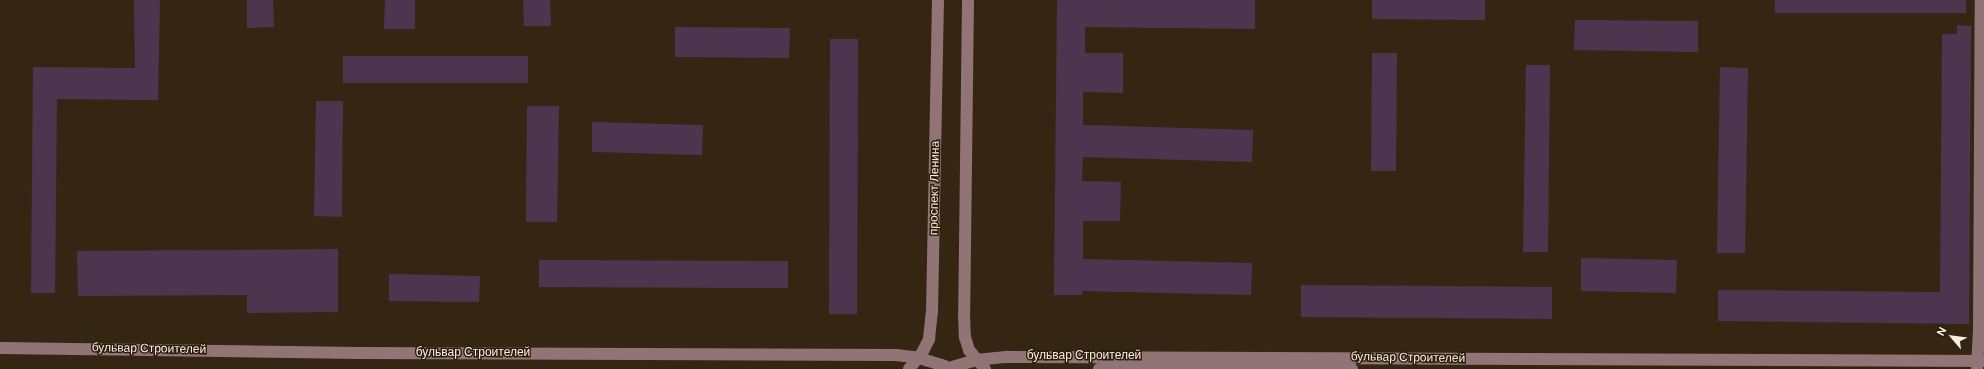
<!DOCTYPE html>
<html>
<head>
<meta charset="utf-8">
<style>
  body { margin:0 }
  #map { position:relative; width:1984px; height:369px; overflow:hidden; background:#342613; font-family:"DM Sans",sans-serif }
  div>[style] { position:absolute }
  .building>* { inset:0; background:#4d3550 }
  .secondary>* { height:12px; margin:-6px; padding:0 6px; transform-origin:6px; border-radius:6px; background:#917475 }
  span { translate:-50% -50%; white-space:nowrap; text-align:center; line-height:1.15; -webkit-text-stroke:3px #2a1c09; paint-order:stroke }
  .street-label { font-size:12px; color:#f9efe4 }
  .north { position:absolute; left:1932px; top:317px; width:40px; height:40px; -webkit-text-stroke:3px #2a1c09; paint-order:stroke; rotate:298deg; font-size:11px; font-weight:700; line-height:16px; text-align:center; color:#f9efe4 }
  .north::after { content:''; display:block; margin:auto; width:14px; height:18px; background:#f9efe4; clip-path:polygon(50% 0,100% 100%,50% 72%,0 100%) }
</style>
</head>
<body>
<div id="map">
  <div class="building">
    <i style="clip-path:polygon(134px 0,160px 0,158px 100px,57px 99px,55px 293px,31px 293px,33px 67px,135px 68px)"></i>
    <i style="clip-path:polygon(247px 0,273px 0,274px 27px,247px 28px)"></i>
    <i style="clip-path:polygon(385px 0,415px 0,415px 29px,384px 29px)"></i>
    <i style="clip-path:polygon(523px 0,550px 0,551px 26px,524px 26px)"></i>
    <i style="clip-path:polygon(1057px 0,1255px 0,1255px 29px,1085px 27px,1085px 53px,1123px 53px,1123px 93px,1083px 92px,1083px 125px,1253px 130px,1252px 162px,1083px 157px,1082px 181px,1121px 182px,1120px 221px,1083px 221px,1083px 259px,1252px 263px,1251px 295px,1082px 291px,1082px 295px,1054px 295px)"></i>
    <i style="clip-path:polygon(1372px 0,1485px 0,1485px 20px,1372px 19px)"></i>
    <i style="clip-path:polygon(1775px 0,1966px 0,1966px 13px,1775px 13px)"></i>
    <i style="clip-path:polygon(1575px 20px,1698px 21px,1698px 52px,1574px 50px)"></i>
    <i style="clip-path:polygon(1957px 25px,1971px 26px,1969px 324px,1718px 321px,1718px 290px,1940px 292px,1942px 34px,1957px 34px)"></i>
    <i style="clip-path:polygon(675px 27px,790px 28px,789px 58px,675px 57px)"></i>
    <i style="clip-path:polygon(830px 39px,858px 39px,857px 314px,829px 314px)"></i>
    <i style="clip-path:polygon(1372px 53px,1397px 53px,1396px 171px,1371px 171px)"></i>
    <i style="clip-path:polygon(343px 56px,528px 56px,528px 83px,343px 83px)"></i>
    <i style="clip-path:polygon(1526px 65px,1550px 65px,1548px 252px,1523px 252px)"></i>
    <i style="clip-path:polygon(1720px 67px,1748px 68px,1745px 253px,1717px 253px)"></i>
    <i style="clip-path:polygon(316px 101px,343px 101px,342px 217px,314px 216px)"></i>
    <i style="clip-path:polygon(527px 106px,559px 106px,557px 222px,526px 222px)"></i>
    <i style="clip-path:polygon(592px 122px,703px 125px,702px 155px,592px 152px)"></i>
    <i style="clip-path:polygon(338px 249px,338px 312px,247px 313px,247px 295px,78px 296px,77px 251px)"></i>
    <i style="clip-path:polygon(1581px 258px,1677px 260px,1676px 293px,1581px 291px)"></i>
    <i style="clip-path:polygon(539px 260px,788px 261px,788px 288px,539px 287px)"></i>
    <i style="clip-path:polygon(389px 274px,480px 276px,479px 302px,389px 301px)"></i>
    <i style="clip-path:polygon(1301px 285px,1552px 287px,1552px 319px,1301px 317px)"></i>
  </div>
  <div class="secondary">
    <i style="left:968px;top:0;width:313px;rotate:90.7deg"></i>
    <i style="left:964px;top:313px;width:24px;rotate:88deg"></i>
    <i style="left:965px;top:337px;width:14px;rotate:73deg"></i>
    <i style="left:969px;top:350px;width:25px;rotate:50deg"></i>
    <i style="left:0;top:348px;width:358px;rotate:0.8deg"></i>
    <i style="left:358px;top:353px;width:538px;rotate:0.21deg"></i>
    <i style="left:896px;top:355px;width:23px;rotate:7deg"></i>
    <i style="left:919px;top:358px;width:27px;rotate:17deg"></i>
    <i style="left:952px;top:367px;width:25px;rotate:-16deg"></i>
    <i style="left:976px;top:360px;width:30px;rotate:-6deg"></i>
    <i style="left:1006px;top:357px;width:978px;rotate:0.23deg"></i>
    <i style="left:1977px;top:368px;width:37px;rotate:-87deg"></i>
    <i style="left:1979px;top:331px;width:331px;rotate:-89.7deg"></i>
    <i style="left:909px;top:369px;width:21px;rotate:-51deg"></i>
    <i style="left:922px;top:353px;width:16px;rotate:-63deg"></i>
    <i style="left:929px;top:339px;width:27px;rotate:-84deg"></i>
    <i style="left:932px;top:312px;width:312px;rotate:-88.9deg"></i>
    <i style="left:1099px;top:369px;width:6px;rotate:-18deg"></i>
    <i style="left:1105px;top:367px;width:247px;rotate:0.5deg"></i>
  </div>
  <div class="street-label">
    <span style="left:935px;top:188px;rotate:-89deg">проспект Ленина</span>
    <span style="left:149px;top:349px;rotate:1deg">бульвар Строителей</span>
    <span style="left:473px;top:353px">бульвар Строителей</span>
    <span style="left:1084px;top:356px">бульвар Строителей</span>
    <span style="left:1408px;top:358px;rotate:1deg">бульвар Строителей</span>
  </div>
  <div class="north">N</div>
</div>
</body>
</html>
